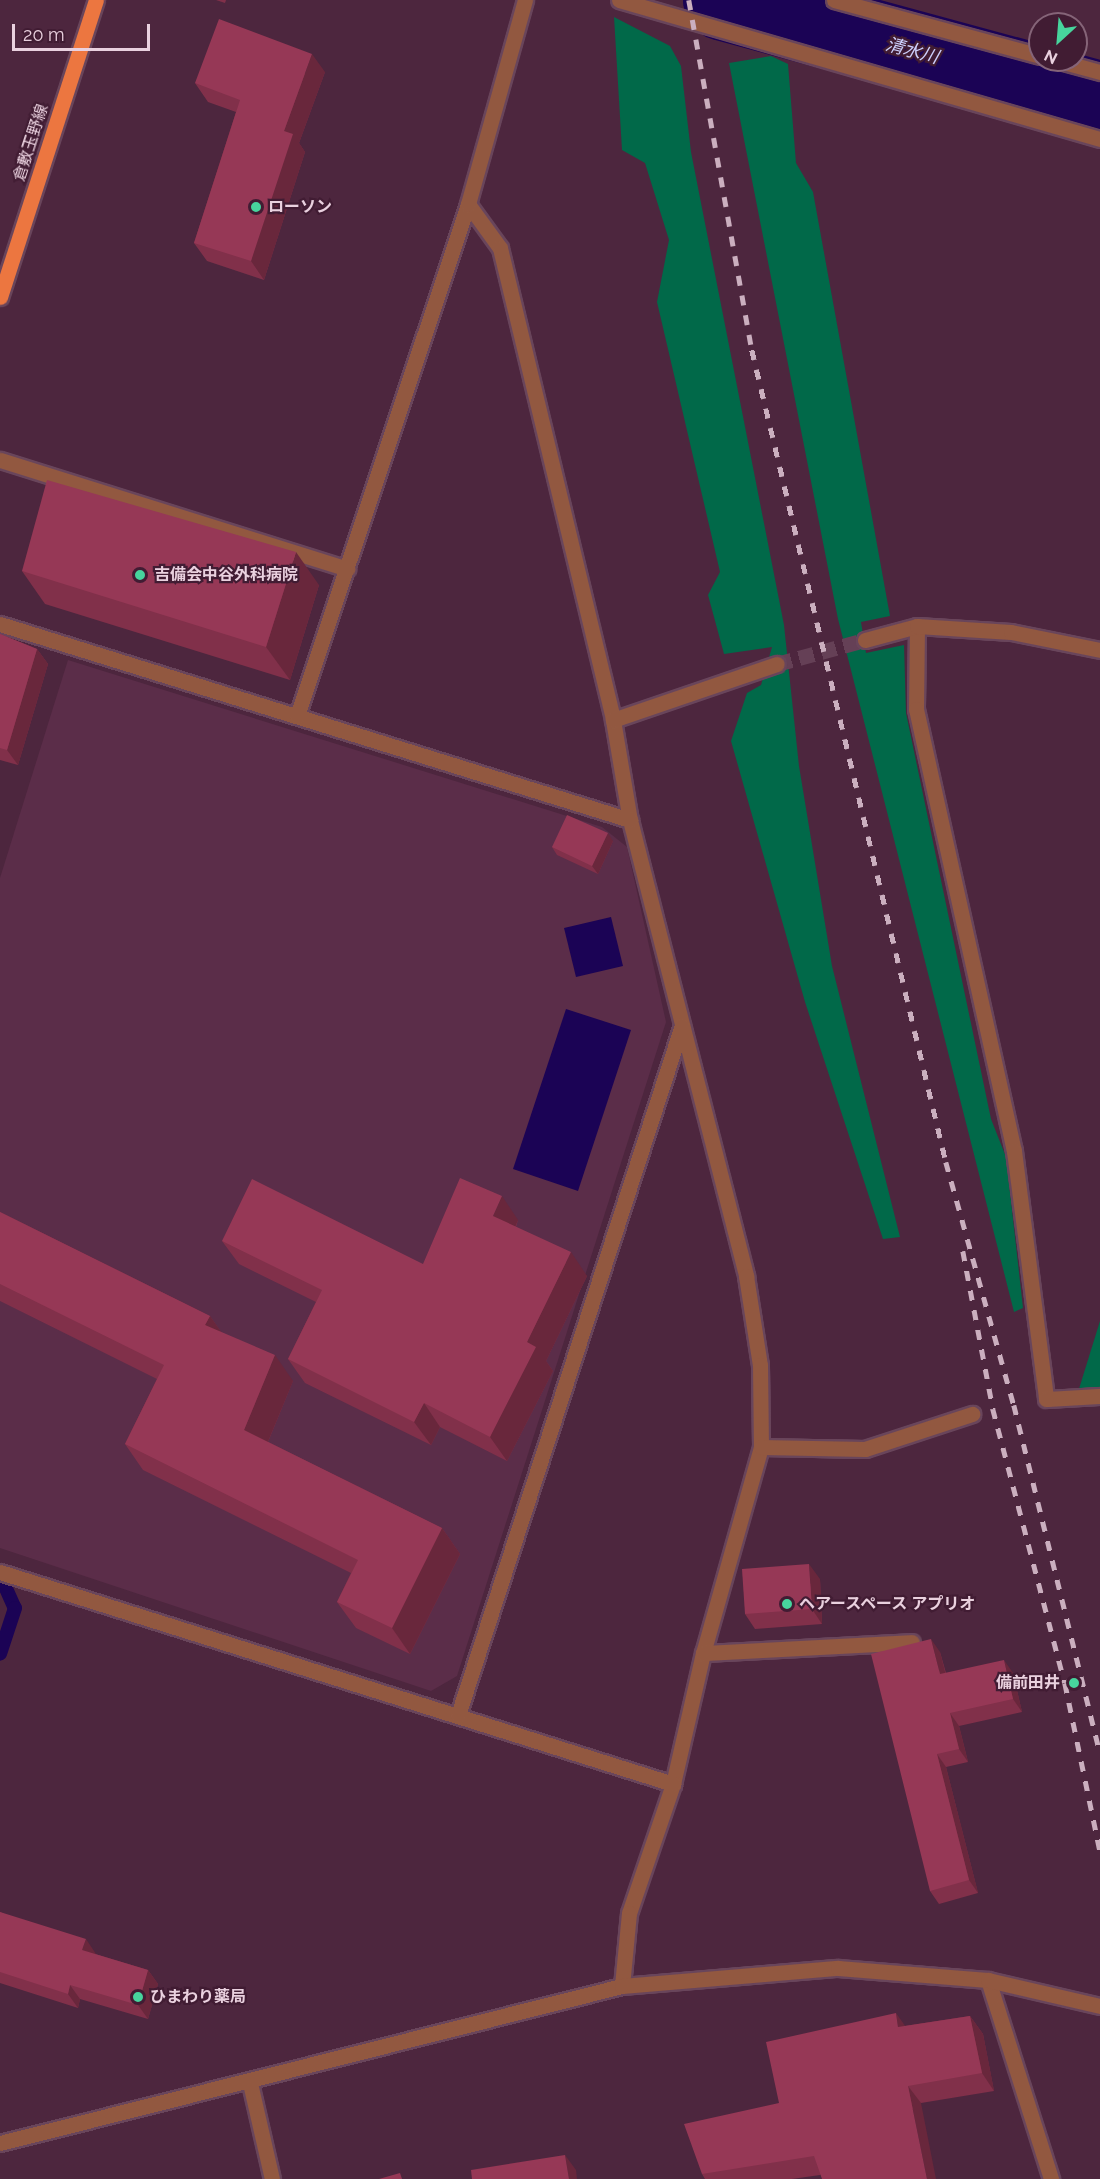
<!DOCTYPE html>
<html>
<head>
<meta charset="utf-8">
<style>
  body { margin:0 }
  #map { position:relative; width:1100px; height:2179px; overflow:hidden; background:#4d263e; font-family:Raleway,"Noto Sans JP",sans-serif }
  div>[style] { position:absolute }
  .built>* { inset:0; background:#5b2d49 }
  .green>* { inset:0; background:#016949 }
  .water>* { inset:0; background:#1b0355 }
  .stream>* { height:14px; margin:-7px; padding:0 7px; transform-origin:7px; border-radius:7px; background:#1b0355 }
  .river>* { height:82px; margin:-41px; padding:0 41px; transform-origin:41px; border-radius:41px; background:#1b0355 }
  .minor-tunnel>* { height:15px; margin-top:-7.5px; transform-origin:0; background:repeating-linear-gradient(90deg,#654056 0 15px,transparent 0 23px) }
  .roads { filter:drop-shadow(2px 0 #69455b) drop-shadow(-2px 0 #69455b) drop-shadow(0 2px #69455b) drop-shadow(0 -2px #69455b) }
  .minor>* { height:15px; margin:-7.5px; padding:0 7.5px; transform-origin:7.5px; border-radius:7.5px; background:#925840 }
  .major>* { height:15px; margin:-7.5px; padding:0 7.5px; transform-origin:7.5px; border-radius:7.5px; background:#ec7640 }
  .rail>* { height:4.5px; margin-top:-2.25px; transform-origin:0; background:repeating-linear-gradient(90deg,#cbafbf 0 10px,transparent 0 20px) }
  .wall>* { inset:0; background:#81304a }
  .shaded-wall>* { inset:0; background:#69273c }
  .building>* { inset:0; background:#963856 }
  .dots>* { width:16px; height:16px; translate:-50% -50%; box-sizing:border-box; border:3px solid #411c33; border-radius:50% }
  span { translate:-50% -50%; white-space:nowrap; text-align:center; line-height:1.15; -webkit-text-stroke:4.5px #411c33; paint-order:stroke }
  .street-label { font-size:16px; color:#ead1df }
  .poi-label { font-size:16px; color:#ead1df; font-weight:700 }
  .left { translate:0 -50%; text-align:left }
  .right { translate:-100% -50%; text-align:right }
  .water-label { font-size:18px; color:#cdcffd; font-style:italic }
  .north { position:absolute; left:1028px; top:12px; width:60px; height:60px; box-sizing:border-box; background:#411c33; border:2px solid #856478; border-radius:50%; rotate:206deg; font-size:16px; font-weight:700; line-height:24px; text-align:center; color:#ead1df }
  .north::after { content:''; display:block; margin:auto; width:21px; height:27px; background:#47d49d; clip-path:polygon(50% 0,100% 100%,50% 72%,0 100%) }
  .scale { position:absolute; left:12px; top:24px; width:138px; height:27px; box-sizing:border-box; border:3px solid #ead1df; border-top:0; padding-left:8px; font-size:18px; line-height:21px; white-space:nowrap; color:#ead1df; -webkit-text-stroke:4px #411c33; paint-order:stroke }
</style>
</head>
<body>
<div id="map">
  <div class="built">
    <i style="clip-path:polygon(68px 660px,602px 827px,627px 847px,666px 1022px,457px 1676px,431px 1691px,0 1548px,0 878px)"></i>
  </div>
  <div class="green">
    <i style="clip-path:polygon(614px 17px,670px 46px,681px 66px,691px 152px,784px 625px,799px 766px,832px 966px,900px 1237px,883px 1239px,805px 1002px,731px 741px,747px 693px,761px 685px,772px 647px,724px 654px,708px 595px,720px 572px,657px 302px,669px 240px,645px 163px,622px 150px)"></i>
    <i style="clip-path:polygon(771px 56px,788px 64px,796px 163px,813px 192px,890px 616px,861px 622px,866px 653px,904px 645px,906px 713px,991px 1119px,1006px 1157px,1023px 1308px,1014px 1312px,838px 619px,729px 63px)"></i>
    <i style="clip-path:polygon(1100px 1321px,1100px 1389px,1078px 1392px)"></i>
  </div>
  <div class="water">
    <i style="clip-path:polygon(611px 917px,623px 966px,576px 977px,564px 928px)"></i>
    <i style="clip-path:polygon(566px 1009px,631px 1030px,578px 1191px,513px 1169px)"></i>
  </div>
  <div class="stream">
    <i style="left:0;top:1575px;width:36px;rotate:66deg"></i>
    <i style="left:15px;top:1608px;width:48px;rotate:108.1deg"></i>
  </div>
  <div class="river">
    <i style="left:724px;top:0;width:390px;rotate:15.2deg"></i>
  </div>
  <div class="minor-tunnel">
    <i style="left:777px;top:664px;width:91px;rotate:-15.3deg"></i>
  </div>
  <div class="roads">
    <div class="minor">
      <i style="left:619px;top:0;width:501px;rotate:16.12deg"></i>
      <i style="left:834px;top:0;width:213px;rotate:15.2deg"></i>
      <i style="left:1056px;top:60px;width:46px;rotate:15.3deg"></i>
      <i style="left:468px;top:204px;width:54px;rotate:54deg"></i>
      <i style="left:500px;top:248px;width:485px;rotate:76.5deg"></i>
      <i style="left:613px;top:720px;width:101px;rotate:80.4deg"></i>
      <i style="left:630px;top:820px;width:471px;rotate:75.7deg"></i>
      <i style="left:746px;top:1276px;width:90px;rotate:81.1deg"></i>
      <i style="left:760px;top:1365px;width:82px;rotate:89.3deg"></i>
      <i style="left:761px;top:1447px;width:214px;rotate:105.7deg"></i>
      <i style="left:703px;top:1653px;width:134px;rotate:102.9deg"></i>
      <i style="left:673px;top:1784px;width:136px;rotate:108.8deg"></i>
      <i style="left:629px;top:1913px;width:73px;rotate:95.5deg"></i>
      <i style="left:0;top:460px;width:364px;rotate:17.4deg"></i>
      <i style="left:0;top:624px;width:660px;rotate:17.28deg"></i>
      <i style="left:917px;top:626px;width:83px;rotate:90.7deg"></i>
      <i style="left:916px;top:709px;width:453px;rotate:77.5deg"></i>
      <i style="left:1014px;top:1151px;width:250px;rotate:82.6deg"></i>
      <i style="left:1046px;top:1399px;width:54px;rotate:-3.2deg"></i>
      <i style="left:865px;top:640px;width:54px;rotate:-15.1deg"></i>
      <i style="left:917px;top:626px;width:94px;rotate:3.7deg"></i>
      <i style="left:1011px;top:632px;width:91px;rotate:11.4deg"></i>
      <i style="left:297px;top:716px;width:540px;rotate:-71.53deg"></i>
      <i style="left:468px;top:204px;width:212px;rotate:-74.4deg"></i>
      <i style="left:613px;top:720px;width:173px;rotate:-18.9deg"></i>
      <i style="left:761px;top:1447px;width:104px;rotate:1.1deg"></i>
      <i style="left:865px;top:1449px;width:113px;rotate:-18.1deg"></i>
      <i style="left:0;top:1572px;width:706px;rotate:17.48deg"></i>
      <i style="left:703px;top:1653px;width:209px;rotate:-3deg"></i>
      <i style="left:458px;top:1715px;width:725px;rotate:-72.01deg"></i>
      <i style="left:988px;top:1980px;width:209px;rotate:72.4deg"></i>
      <i style="left:250px;top:2083px;width:98px;rotate:77.1deg"></i>
      <i style="left:0;top:2143px;width:642px;rotate:-14.17deg"></i>
      <i style="left:622px;top:1986px;width:217px;rotate:-4.8deg"></i>
      <i style="left:838px;top:1968px;width:150px;rotate:4.6deg"></i>
      <i style="left:988px;top:1980px;width:115px;rotate:13.1deg"></i>
    </div>
    <div class="major">
      <i style="left:0;top:297px;width:312px;rotate:-72.1deg"></i>
    </div>
  </div>
  <div class="rail">
    <i style="left:689px;top:0;width:356px;rotate:79.8deg"></i>
    <i style="left:752px;top:350px;width:835px;rotate:76.56deg"></i>
    <i style="left:946px;top:1162px;width:252px;rotate:74.4deg"></i>
    <i style="left:1014px;top:1405px;width:357px;rotate:76.1deg"></i>
    <i style="left:963px;top:1251px;width:161px;rotate:79.2deg"></i>
    <i style="left:993px;top:1409px;width:283px;rotate:75.3deg"></i>
    <i style="left:1065px;top:1683px;width:172px;rotate:78.2deg"></i>
  </div>
  <div class="wall">
    <i style="clip-path:polygon(216px 0,226px 0,225px 3px)"></i>
    <i style="clip-path:polygon(325px 72px,299px 143px,305px 152px,264px 280px,207px 261px,194px 243px,236px 112px,208px 102px,195px 83px)"></i>
    <i style="clip-path:polygon(22px 571px,319px 585px,290px 680px,45px 604px)"></i>
    <i style="clip-path:polygon(0 634px,37px 649px,48px 664px,18px 765px,0 760px)"></i>
    <i style="clip-path:polygon(613px 841px,598px 874px,557px 855px,552px 847px)"></i>
    <i style="clip-path:polygon(0 1212px,210px 1316px,221px 1332px,293px 1381px,268px 1442px,442px 1528px,460px 1554px,410px 1654px,356px 1628px,337px 1602px,351px 1573px,143px 1470px,125px 1444px,157px 1379px,0 1301px)"></i>
    <i style="clip-path:polygon(518px 1220px,516px 1227px,587px 1276px,546px 1361px,553px 1371px,507px 1461px,440px 1427px,431px 1445px,305px 1383px,288px 1359px,316px 1302px,239px 1264px,222px 1241px,423px 1264px)"></i>
    <i style="clip-path:polygon(820px 1579px,822px 1624px,755px 1629px,745px 1614px)"></i>
    <i style="clip-path:polygon(940px 1652px,946px 1673px,1013px 1673px,1022px 1712px,959px 1726px,968px 1762px,946px 1767px,978px 1893px,939px 1904px,930px 1891px)"></i>
    <i style="clip-path:polygon(0 1912px,95px 1954px,148px 1970px,158px 1984px,148px 2019px,80px 1999px,78px 2008px,0 1983px)"></i>
    <i style="clip-path:polygon(970px 2016px,983px 2034px,994px 2091px,921px 2103px,820px 2175px,792px 2179px,705px 2179px,702px 2174px,779px 2103px,905px 2026px)"></i>
  </div>
  <div class="shaded-wall">
    <i style="clip-path:polygon(312px 54px,325px 72px,299px 143px,305px 152px,264px 280px,251px 261px,284px 131px)"></i>
    <i style="clip-path:polygon(296px 552px,319px 585px,290px 680px,266px 647px)"></i>
    <i style="clip-path:polygon(37px 649px,48px 664px,18px 765px,7px 750px)"></i>
    <i style="clip-path:polygon(608px 833px,613px 841px,598px 874px,592px 866px)"></i>
    <i style="clip-path:polygon(502px 1196px,518px 1220px,510px 1240px,493px 1216px)"></i>
    <i style="clip-path:polygon(571px 1252px,587px 1276px,546px 1361px,553px 1371px,507px 1461px,490px 1437px,527px 1342px)"></i>
    <i style="clip-path:polygon(210px 1316px,228px 1342px,205px 1325px)"></i>
    <i style="clip-path:polygon(275px 1355px,293px 1381px,262px 1456px,244px 1430px)"></i>
    <i style="clip-path:polygon(424px 1403px,440px 1427px,431px 1445px,414px 1422px)"></i>
    <i style="clip-path:polygon(442px 1528px,460px 1554px,410px 1654px,392px 1628px)"></i>
    <i style="clip-path:polygon(809px 1564px,820px 1579px,822px 1624px,812px 1609px)"></i>
    <i style="clip-path:polygon(931px 1639px,940px 1652px,949px 1687px,940px 1674px)"></i>
    <i style="clip-path:polygon(1004px 1660px,1013px 1673px,1022px 1712px,1013px 1699px)"></i>
    <i style="clip-path:polygon(950px 1713px,959px 1726px,968px 1762px,959px 1749px)"></i>
    <i style="clip-path:polygon(937px 1754px,946px 1767px,978px 1893px,969px 1880px)"></i>
    <i style="clip-path:polygon(86px 1939px,96px 1954px,92px 1964px,82px 1950px)"></i>
    <i style="clip-path:polygon(148px 1970px,158px 1984px,148px 2019px,138px 2005px)"></i>
    <i style="clip-path:polygon(70px 1985px,80px 1999px,78px 2008px,68px 1994px)"></i>
    <i style="clip-path:polygon(896px 2013px,908px 2030px,898px 2027px)"></i>
    <i style="clip-path:polygon(970px 2016px,983px 2034px,994px 2091px,982px 2073px)"></i>
    <i style="clip-path:polygon(908px 2086px,921px 2103px,936px 2179px,927px 2179px)"></i>
    <i style="clip-path:polygon(565px 2155px,576px 2170px,577px 2179px,569px 2179px)"></i>
  </div>
  <div class="building">
    <i style="clip-path:polygon(219px 19px,312px 54px,284px 131px,293px 134px,251px 261px,194px 243px,240px 100px,195px 83px)"></i>
    <i style="clip-path:polygon(47px 480px,296px 552px,266px 647px,22px 571px)"></i>
    <i style="clip-path:polygon(0 634px,37px 649px,7px 750px,0 748px)"></i>
    <i style="clip-path:polygon(567px 815px,608px 833px,592px 866px,552px 847px)"></i>
    <i style="clip-path:polygon(460px 1178px,502px 1196px,493px 1216px,571px 1252px,527px 1342px,536px 1347px,490px 1437px,424px 1403px,414px 1422px,288px 1359px,322px 1290px,222px 1241px,252px 1179px,423px 1264px)"></i>
    <i style="clip-path:polygon(0 1212px,210px 1316px,205px 1325px,275px 1355px,244px 1430px,442px 1528px,392px 1628px,337px 1602px,358px 1560px,125px 1444px,164px 1365px,0 1284px)"></i>
    <i style="clip-path:polygon(809px 1564px,812px 1609px,745px 1614px,742px 1569px)"></i>
    <i style="clip-path:polygon(931px 1639px,940px 1674px,1004px 1660px,1013px 1699px,950px 1713px,959px 1749px,937px 1754px,969px 1880px,930px 1891px,871px 1654px)"></i>
    <i style="clip-path:polygon(0 1912px,86px 1939px,82px 1950px,148px 1970px,138px 2005px,70px 1985px,68px 1994px,0 1972px)"></i>
    <i style="clip-path:polygon(896px 2013px,898px 2027px,970px 2016px,982px 2073px,908px 2086px,927px 2179px,822px 2179px,814px 2156px,702px 2174px,684px 2124px,779px 2103px,766px 2042px)"></i>
    <i style="clip-path:polygon(565px 2155px,569px 2179px,472px 2179px,471px 2170px)"></i>
    <i style="clip-path:polygon(400px 2173px,402px 2179px,379px 2179px)"></i>
  </div>
  <div class="dots">
    <i style="left:256px;top:207px;background:#47d49d"></i>
    <i style="left:140px;top:575px;background:#47d49d"></i>
    <i style="left:787px;top:1604px;background:#47d49d"></i>
    <i style="left:1074px;top:1683px;background:#47d49d"></i>
    <i style="left:138px;top:1997px;background:#47d49d"></i>
  </div>
  <div class="street-label">
    <span style="left:31px;top:143px;rotate:-72deg">倉敷玉野線</span>
  </div>
  <div class="poi-label">
    <span class="left" style="left:268px;top:207px">ローソン</span>
    <span class="left" style="left:154px;top:575px">吉備会中谷外科病院</span>
    <span class="left" style="left:799px;top:1604px">ヘアースペース アプリオ</span>
    <span class="right" style="left:1060px;top:1683px">備前田井</span>
    <span class="left" style="left:150px;top:1997px">ひまわり薬局</span>
  </div>
  <div class="water-label">
    <span style="left:912px;top:51px;rotate:15deg">清水川</span>
  </div>
  <div class="north">N</div>
  <div class="scale">20 m</div>
</div>
</body>
</html>
